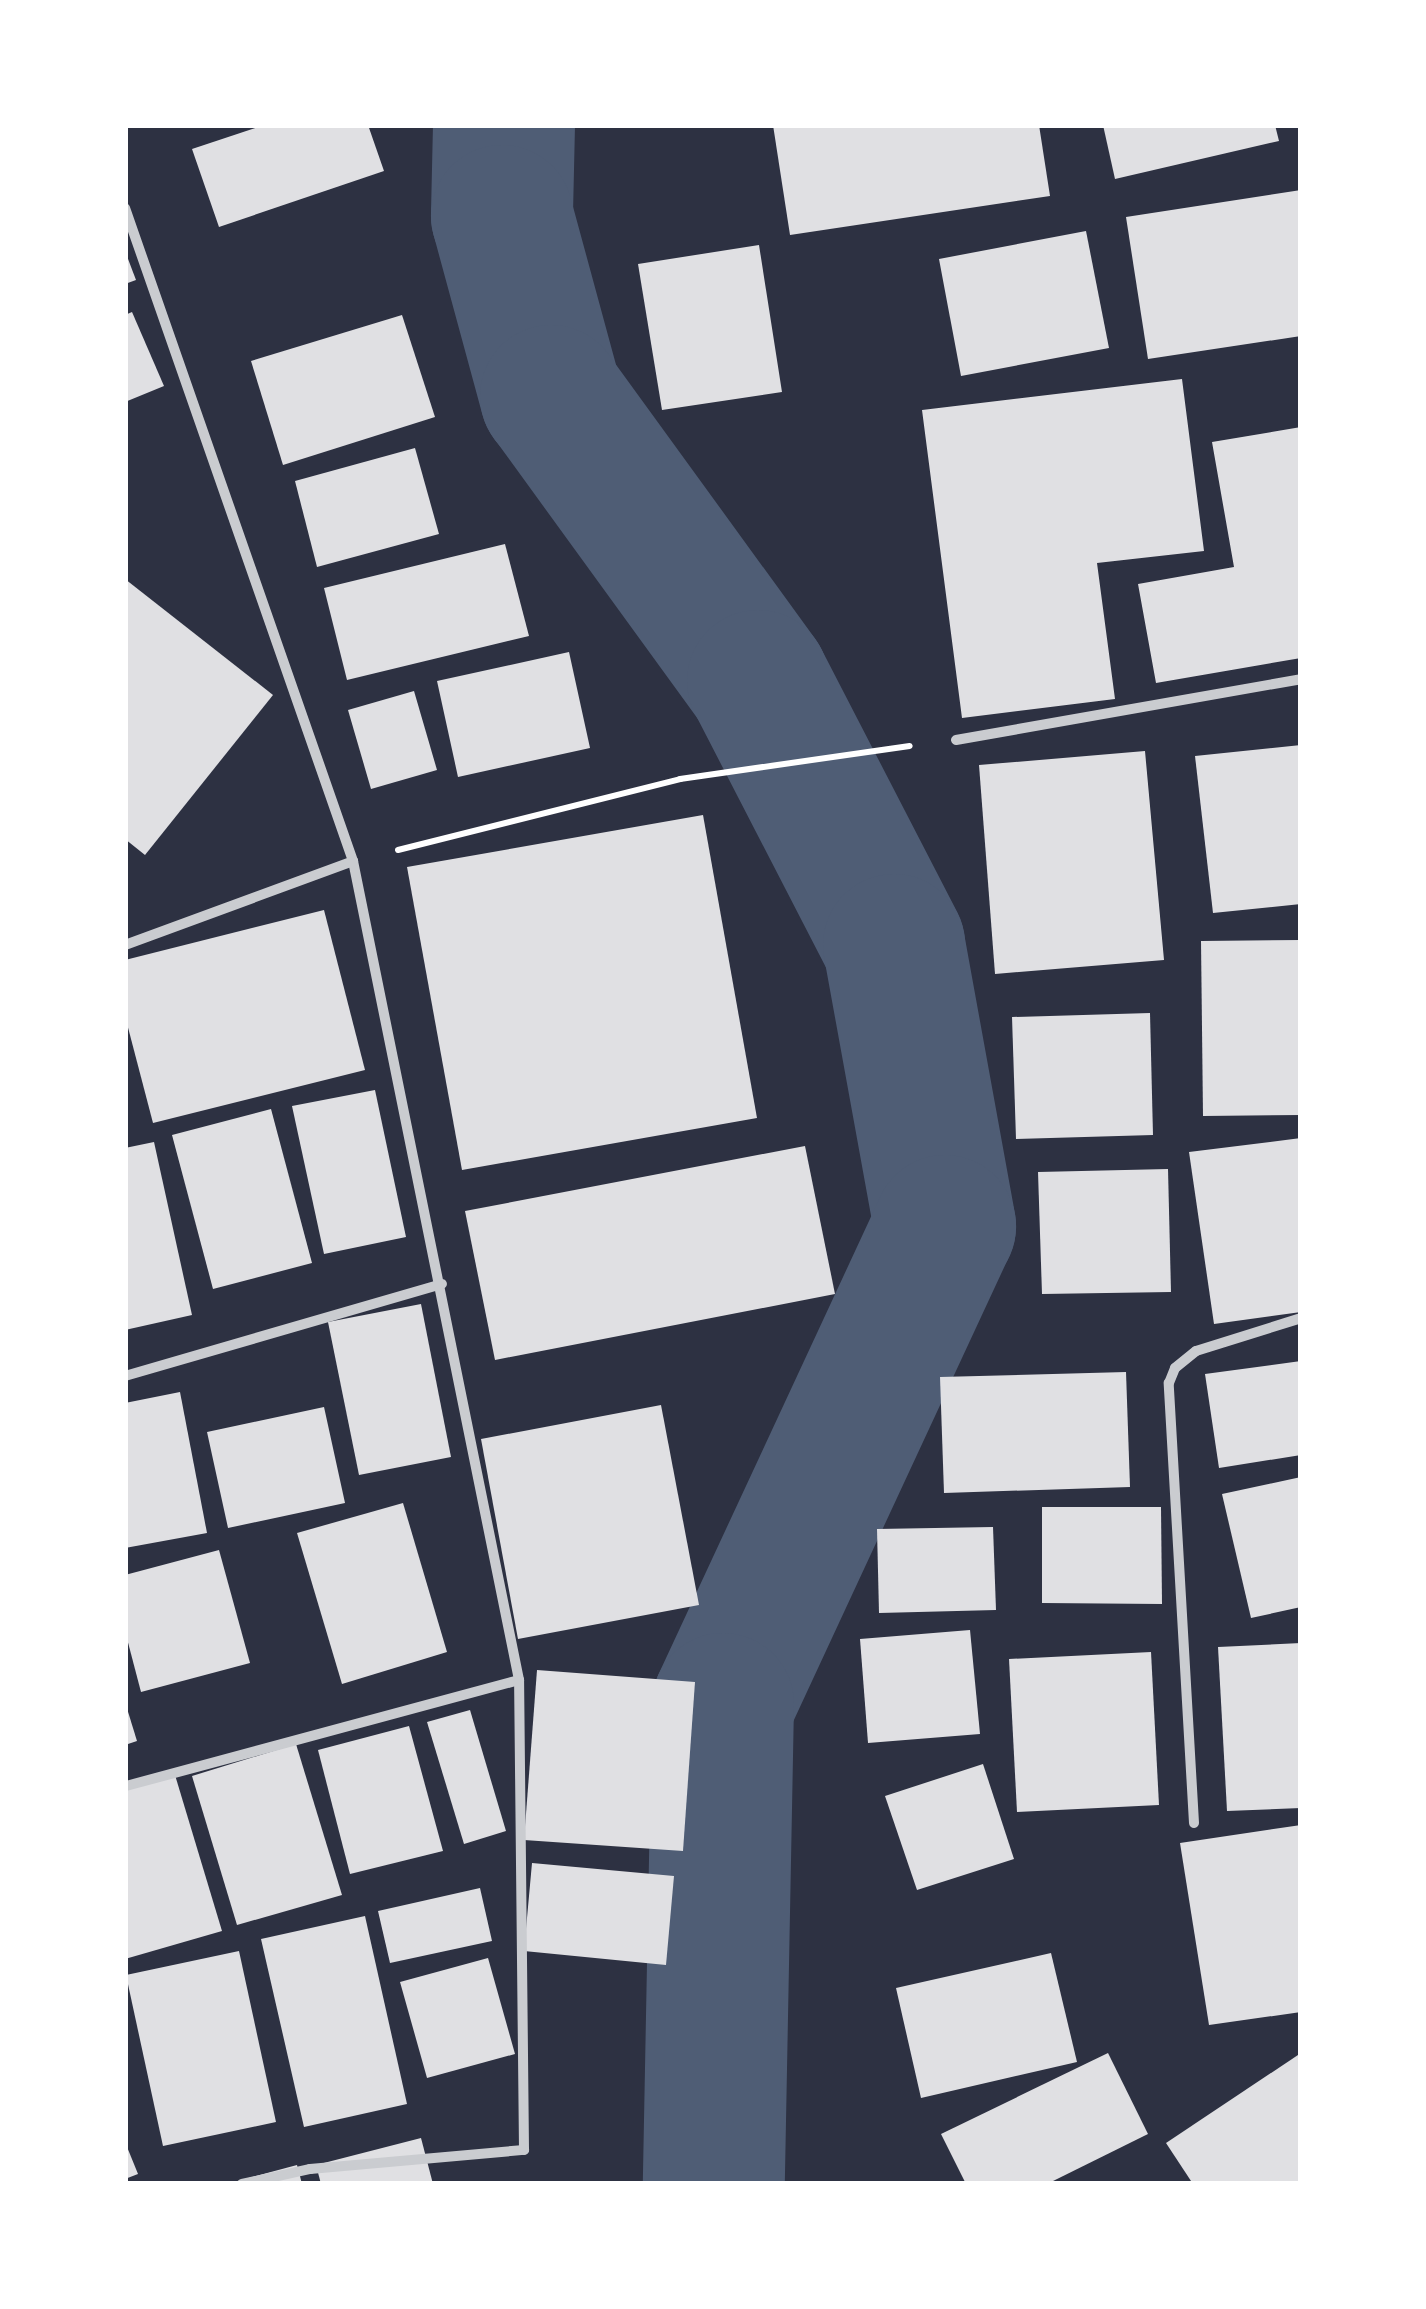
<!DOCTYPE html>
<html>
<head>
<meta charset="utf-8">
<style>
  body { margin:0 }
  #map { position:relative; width:1426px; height:2309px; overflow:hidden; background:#2d3142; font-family:Montserrat,sans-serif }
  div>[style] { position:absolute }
  .river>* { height:142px; margin:-71px; padding:0 71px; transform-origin:71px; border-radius:71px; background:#4f5d75 }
  .building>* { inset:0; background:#e0e0e3 }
  .path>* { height:6px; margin:-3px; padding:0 3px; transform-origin:3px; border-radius:3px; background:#fff }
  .minor>* { height:10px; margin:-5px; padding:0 5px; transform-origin:5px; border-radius:5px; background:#caccd0 }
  span { translate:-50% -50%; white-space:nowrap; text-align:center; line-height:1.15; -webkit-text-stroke:10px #fff; paint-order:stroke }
  .frame { position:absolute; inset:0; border:128px solid #fff; pointer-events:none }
</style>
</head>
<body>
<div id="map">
  <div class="river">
    <i style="left:504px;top:125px;width:91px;rotate:91.3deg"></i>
    <i style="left:502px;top:216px;width:187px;rotate:74.8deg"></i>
    <i style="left:551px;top:396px;width:352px;rotate:54deg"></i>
    <i style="left:758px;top:681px;width:297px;rotate:62.7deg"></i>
    <i style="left:894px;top:945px;width:286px;rotate:79.7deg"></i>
    <i style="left:945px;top:1226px;width:527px;rotate:114.91deg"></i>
    <i style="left:723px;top:1704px;width:480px;rotate:91.1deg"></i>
  </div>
  <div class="building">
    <i style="clip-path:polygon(264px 125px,368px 125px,384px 171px,219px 227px,192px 149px)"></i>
    <i style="clip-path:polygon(773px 125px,1039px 125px,1050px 196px,790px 235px)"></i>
    <i style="clip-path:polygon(1103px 125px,1275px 125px,1279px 141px,1115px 179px)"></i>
    <i style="clip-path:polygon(1301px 190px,1301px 336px,1148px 359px,1126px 217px)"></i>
    <i style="clip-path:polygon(1086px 231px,1109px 348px,961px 376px,939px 259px)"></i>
    <i style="clip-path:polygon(759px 245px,782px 392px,662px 410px,638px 264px)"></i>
    <i style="clip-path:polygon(125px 251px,136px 280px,125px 284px)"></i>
    <i style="clip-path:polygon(132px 312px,164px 386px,125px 402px,125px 315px)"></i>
    <i style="clip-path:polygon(402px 315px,435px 417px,283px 465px,251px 361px)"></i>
    <i style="clip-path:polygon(1182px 379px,1204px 551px,1097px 563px,1115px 699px,962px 718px,922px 410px)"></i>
    <i style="clip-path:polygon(1301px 427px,1301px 658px,1156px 683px,1138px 584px,1234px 567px,1212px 442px)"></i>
    <i style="clip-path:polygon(415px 448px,439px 534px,317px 567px,295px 481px)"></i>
    <i style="clip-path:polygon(505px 544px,529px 636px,347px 680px,324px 588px)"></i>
    <i style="clip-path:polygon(125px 579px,273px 695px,145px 855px,125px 839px)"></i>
    <i style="clip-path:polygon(569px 652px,590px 748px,458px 777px,437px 681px)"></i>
    <i style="clip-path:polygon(414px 691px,437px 770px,371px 789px,348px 710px)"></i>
    <i style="clip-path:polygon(1301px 745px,1301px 904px,1213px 913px,1195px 756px)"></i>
    <i style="clip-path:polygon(1145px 751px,1164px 960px,995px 974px,979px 765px)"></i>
    <i style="clip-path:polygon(703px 815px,757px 1118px,462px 1170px,407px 867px)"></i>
    <i style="clip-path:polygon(324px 910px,365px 1070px,153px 1123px,125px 1016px,125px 960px)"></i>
    <i style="clip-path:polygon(1301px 940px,1301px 1115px,1203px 1116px,1201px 941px)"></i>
    <i style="clip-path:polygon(1150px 1013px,1153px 1135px,1016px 1139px,1012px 1017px)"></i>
    <i style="clip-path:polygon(375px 1090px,406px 1237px,324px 1254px,292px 1106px)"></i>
    <i style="clip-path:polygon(271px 1109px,312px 1263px,213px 1289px,172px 1135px)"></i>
    <i style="clip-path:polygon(1301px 1138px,1301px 1312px,1214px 1324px,1189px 1152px)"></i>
    <i style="clip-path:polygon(154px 1142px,192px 1315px,125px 1330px,125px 1148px)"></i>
    <i style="clip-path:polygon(805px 1146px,835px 1294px,495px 1360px,465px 1211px)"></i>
    <i style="clip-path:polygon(1168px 1169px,1171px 1292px,1042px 1294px,1038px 1172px)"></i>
    <i style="clip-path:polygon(421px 1304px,451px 1457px,359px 1475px,328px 1322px)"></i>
    <i style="clip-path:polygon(1301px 1361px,1301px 1455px,1219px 1468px,1205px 1374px)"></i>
    <i style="clip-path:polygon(1126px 1372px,1130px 1487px,944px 1493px,940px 1377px)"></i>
    <i style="clip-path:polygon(180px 1392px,207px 1533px,125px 1548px,125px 1403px)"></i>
    <i style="clip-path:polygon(661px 1405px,699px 1605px,518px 1639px,481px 1439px)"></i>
    <i style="clip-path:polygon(324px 1407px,345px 1503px,228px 1528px,207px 1432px)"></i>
    <i style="clip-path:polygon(1301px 1477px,1301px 1607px,1251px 1618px,1222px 1494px)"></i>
    <i style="clip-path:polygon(403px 1503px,447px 1652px,342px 1684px,297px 1533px)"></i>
    <i style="clip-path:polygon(1042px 1507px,1161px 1507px,1162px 1604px,1042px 1603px)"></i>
    <i style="clip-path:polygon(993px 1527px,996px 1610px,879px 1613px,877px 1529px)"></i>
    <i style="clip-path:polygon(219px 1550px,250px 1663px,141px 1692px,125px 1631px,125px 1575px)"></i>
    <i style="clip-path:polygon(970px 1630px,980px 1734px,868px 1743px,860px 1639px)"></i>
    <i style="clip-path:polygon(1301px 1643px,1301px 1808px,1227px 1811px,1218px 1647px)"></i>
    <i style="clip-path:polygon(1151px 1652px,1159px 1805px,1017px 1812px,1009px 1659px)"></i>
    <i style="clip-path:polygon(537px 1670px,695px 1682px,683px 1851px,524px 1840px)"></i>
    <i style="clip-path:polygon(125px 1702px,137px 1741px,125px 1745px)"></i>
    <i style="clip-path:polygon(470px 1710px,506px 1831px,464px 1844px,427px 1722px)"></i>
    <i style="clip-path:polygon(409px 1726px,443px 1851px,350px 1874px,318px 1750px)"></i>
    <i style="clip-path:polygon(296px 1744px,342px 1895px,237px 1925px,192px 1776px)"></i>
    <i style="clip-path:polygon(983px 1764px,1014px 1859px,917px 1890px,885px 1796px)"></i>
    <i style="clip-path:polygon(175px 1775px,222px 1931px,125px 1959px,125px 1790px)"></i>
    <i style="clip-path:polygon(1301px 1825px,1301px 2012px,1209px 2025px,1180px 1843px)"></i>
    <i style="clip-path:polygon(532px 1863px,674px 1876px,666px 1965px,524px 1951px)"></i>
    <i style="clip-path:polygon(480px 1888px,492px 1941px,390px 1963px,378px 1911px)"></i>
    <i style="clip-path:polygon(365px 1916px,407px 2104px,304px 2127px,261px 1939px)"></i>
    <i style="clip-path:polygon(239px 1951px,276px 2122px,163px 2146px,126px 1975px)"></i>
    <i style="clip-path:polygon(1051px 1953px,1077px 2062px,921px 2098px,896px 1988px)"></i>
    <i style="clip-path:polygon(488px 1958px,515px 2054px,427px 2078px,400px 1982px)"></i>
    <i style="clip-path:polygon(1108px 2053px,1148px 2134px,1047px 2184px,966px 2184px,941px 2134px)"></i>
    <i style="clip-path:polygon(1301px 2053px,1301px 2184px,1193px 2184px,1166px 2143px)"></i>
    <i style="clip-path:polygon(421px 2138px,433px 2184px,321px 2184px,316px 2165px)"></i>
    <i style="clip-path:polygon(125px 2142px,138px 2174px,125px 2179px)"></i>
    <i style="clip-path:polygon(297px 2165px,302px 2184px,230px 2184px,230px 2183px)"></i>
  </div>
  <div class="path">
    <i style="left:398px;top:850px;width:291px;rotate:-14.1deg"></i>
    <i style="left:680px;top:779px;width:232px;rotate:-8.2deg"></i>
  </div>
  <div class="minor">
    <i style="left:125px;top:208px;width:692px;rotate:70.75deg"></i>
    <i style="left:353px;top:861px;width:836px;rotate:78.54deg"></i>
    <i style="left:519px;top:1680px;width:408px;rotate:164.9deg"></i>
    <i style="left:956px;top:740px;width:350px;rotate:-10deg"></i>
    <i style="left:125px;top:945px;width:243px;rotate:-20.2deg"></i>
    <i style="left:125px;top:1376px;width:330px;rotate:-16.2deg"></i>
    <i style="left:1194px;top:1823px;width:441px;rotate:-93.3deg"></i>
    <i style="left:1169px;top:1383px;width:16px;rotate:-68deg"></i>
    <i style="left:1175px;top:1368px;width:27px;rotate:-39deg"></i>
    <i style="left:1196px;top:1351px;width:110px;rotate:-17.4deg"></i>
    <i style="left:242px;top:2184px;width:70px;rotate:-12.4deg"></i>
    <i style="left:310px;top:2169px;width:215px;rotate:-5.1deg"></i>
    <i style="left:524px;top:2150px;width:470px;rotate:-90.6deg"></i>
  </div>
  <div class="frame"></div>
</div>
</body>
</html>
